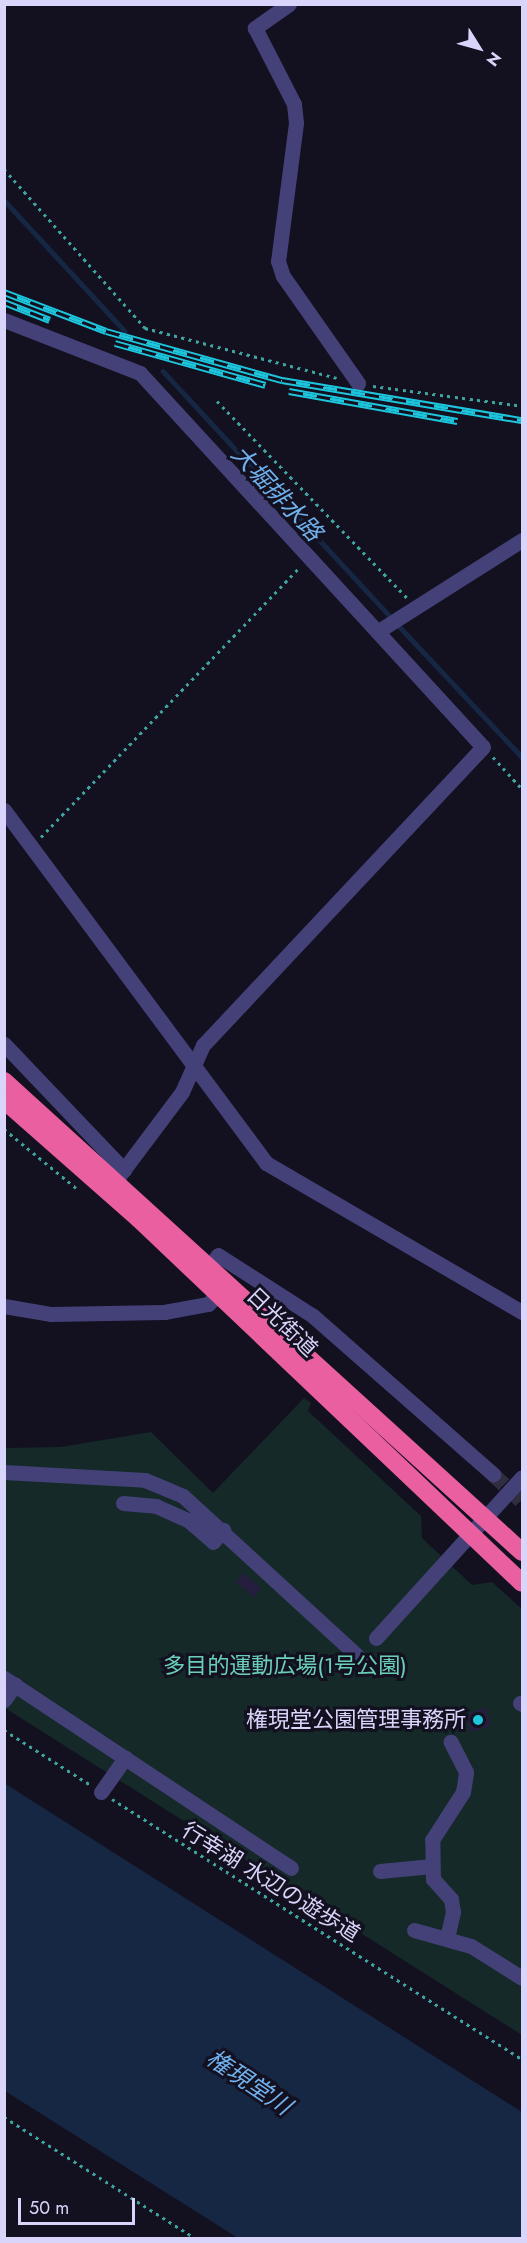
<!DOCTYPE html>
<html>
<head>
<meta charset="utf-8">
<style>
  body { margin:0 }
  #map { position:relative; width:527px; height:2243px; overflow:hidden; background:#131020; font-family:Jost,"Noto Sans JP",sans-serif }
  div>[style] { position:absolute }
  .green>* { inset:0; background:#142928 }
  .water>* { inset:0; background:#162744 }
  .stream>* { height:4.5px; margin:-2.25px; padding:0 2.25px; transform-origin:2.25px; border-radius:2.25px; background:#162744 }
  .building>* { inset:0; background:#251e3e }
  .minor-tunnel>* { height:15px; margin-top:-7.5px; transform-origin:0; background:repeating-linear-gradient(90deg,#312d41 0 15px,transparent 0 23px) }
  .path>* { height:3px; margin-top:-1.5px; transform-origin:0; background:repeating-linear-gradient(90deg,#3ea49f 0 3px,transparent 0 7.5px) }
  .minor>* { height:15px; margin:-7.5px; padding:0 7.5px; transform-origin:7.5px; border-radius:7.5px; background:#444179 }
  .highway>* { height:18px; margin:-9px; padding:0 9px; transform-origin:9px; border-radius:9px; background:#ea5f9f }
  .rail>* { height:7px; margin-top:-3.5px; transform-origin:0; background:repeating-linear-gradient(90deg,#131020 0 14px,#1dc6dc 0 28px); box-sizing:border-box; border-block:2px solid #1dc6dc }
  .dots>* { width:16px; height:16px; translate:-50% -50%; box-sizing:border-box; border:3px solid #131020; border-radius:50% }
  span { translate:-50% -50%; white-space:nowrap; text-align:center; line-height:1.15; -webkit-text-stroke:6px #131020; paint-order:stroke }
  .street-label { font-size:22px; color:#d9d4f9 }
  .park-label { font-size:22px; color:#6acfb8 }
  .poi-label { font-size:22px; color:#d9d4f9 }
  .right { translate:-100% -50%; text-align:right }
  .water-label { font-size:24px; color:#70b0ec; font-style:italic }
  .frame { position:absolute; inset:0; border:6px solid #d9d4f9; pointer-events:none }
  .north { position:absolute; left:449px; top:18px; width:60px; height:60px; -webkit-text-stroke:4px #131020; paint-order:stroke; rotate:127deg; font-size:16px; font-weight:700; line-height:24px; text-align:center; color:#d9d4f9 }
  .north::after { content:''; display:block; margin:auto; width:21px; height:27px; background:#d9d4f9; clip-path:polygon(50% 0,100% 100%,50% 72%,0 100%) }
  .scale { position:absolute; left:18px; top:2198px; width:117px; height:27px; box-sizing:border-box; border:3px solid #d9d4f9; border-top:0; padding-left:8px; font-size:18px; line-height:21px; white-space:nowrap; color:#d9d4f9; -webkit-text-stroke:4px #131020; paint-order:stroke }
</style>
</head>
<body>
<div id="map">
  <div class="green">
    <i style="clip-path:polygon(304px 1398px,311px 1403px,308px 1411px,421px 1516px,422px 1538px,472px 1585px,492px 1582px,522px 1609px,522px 2035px,5px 1708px,4px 1448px,61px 1447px,151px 1432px,213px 1493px)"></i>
  </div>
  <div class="water">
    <i style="clip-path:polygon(4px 1783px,522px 2112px,522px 2238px,238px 2238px,5px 2091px)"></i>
  </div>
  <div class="stream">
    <i style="left:4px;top:200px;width:178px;rotate:47.3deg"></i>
    <i style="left:163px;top:371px;width:334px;rotate:47.2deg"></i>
    <i style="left:399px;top:626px;width:180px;rotate:46.8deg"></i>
  </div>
  <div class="building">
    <i style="clip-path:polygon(243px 1573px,261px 1588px,254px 1597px,236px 1582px)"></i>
    <i style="clip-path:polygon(485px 1708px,491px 1726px,471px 1732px,466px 1714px)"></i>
  </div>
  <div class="minor-tunnel">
    <i style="left:493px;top:1474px;width:40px;rotate:43deg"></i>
  </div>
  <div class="path">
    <i style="left:4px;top:169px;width:213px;rotate:48.4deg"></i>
    <i style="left:145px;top:328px;width:198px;rotate:14.6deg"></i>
    <i style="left:373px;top:386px;width:150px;rotate:7.6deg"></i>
    <i style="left:217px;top:401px;width:274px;rotate:46deg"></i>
    <i style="left:493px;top:757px;width:43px;rotate:47.8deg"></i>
    <i style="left:41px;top:837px;width:374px;rotate:-46.2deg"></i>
    <i style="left:4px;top:1129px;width:93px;rotate:39.3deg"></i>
    <i style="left:4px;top:1730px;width:101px;rotate:32.4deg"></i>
    <i style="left:112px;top:1799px;width:485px;rotate:32.4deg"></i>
    <i style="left:4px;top:2117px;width:226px;rotate:32.4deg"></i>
  </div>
  <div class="minor">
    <i style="left:289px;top:4px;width:42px;rotate:144.8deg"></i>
    <i style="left:255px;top:28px;width:85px;rotate:62.8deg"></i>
    <i style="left:294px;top:104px;width:19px;rotate:84deg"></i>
    <i style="left:296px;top:123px;width:139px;rotate:97.4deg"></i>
    <i style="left:278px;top:261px;width:16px;rotate:72deg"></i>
    <i style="left:283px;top:276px;width:131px;rotate:55deg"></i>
    <i style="left:4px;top:320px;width:146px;rotate:21.3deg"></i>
    <i style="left:140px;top:373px;width:507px;rotate:47.48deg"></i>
    <i style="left:483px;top:747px;width:409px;rotate:133.2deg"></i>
    <i style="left:203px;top:1045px;width:51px;rotate:114.1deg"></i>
    <i style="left:182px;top:1092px;width:110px;rotate:126.9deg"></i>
    <i style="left:380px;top:630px;width:168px;rotate:-32.4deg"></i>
    <i style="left:4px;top:810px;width:440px;rotate:53.4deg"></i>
    <i style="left:266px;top:1163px;width:296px;rotate:30.2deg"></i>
    <i style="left:4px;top:1044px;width:174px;rotate:46.4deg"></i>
    <i style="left:211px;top:1264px;width:11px;rotate:-52deg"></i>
    <i style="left:218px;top:1255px;width:113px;rotate:32.7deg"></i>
    <i style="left:313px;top:1316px;width:240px;rotate:41.3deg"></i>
    <i style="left:4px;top:1306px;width:48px;rotate:9.7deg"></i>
    <i style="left:51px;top:1314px;width:113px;rotate:-1deg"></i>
    <i style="left:164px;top:1312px;width:45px;rotate:-10.3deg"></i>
    <i style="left:208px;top:1304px;width:26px;rotate:-43deg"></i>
    <i style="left:4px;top:1472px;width:141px;rotate:3.2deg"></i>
    <i style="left:145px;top:1480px;width:41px;rotate:22.8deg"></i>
    <i style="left:183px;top:1496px;width:256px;rotate:42.5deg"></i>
    <i style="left:123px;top:1503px;width:33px;rotate:5deg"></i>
    <i style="left:156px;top:1506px;width:35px;rotate:24deg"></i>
    <i style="left:188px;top:1520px;width:33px;rotate:41deg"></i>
    <i style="left:213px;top:1542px;width:16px;rotate:-50deg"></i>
    <i style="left:376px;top:1638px;width:217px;rotate:-47.8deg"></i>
    <i style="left:4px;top:1678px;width:344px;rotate:33.5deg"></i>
    <i style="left:4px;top:1700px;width:19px;rotate:-54deg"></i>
    <i style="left:520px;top:1703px;width:2px;rotate:27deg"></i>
    <i style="left:101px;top:1792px;width:42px;rotate:-54.8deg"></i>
    <i style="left:380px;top:1871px;width:52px;rotate:-5.5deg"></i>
    <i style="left:414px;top:1930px;width:59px;rotate:15.7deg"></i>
    <i style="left:471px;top:1946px;width:60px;rotate:32.1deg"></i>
    <i style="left:447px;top:1938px;width:27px;rotate:-77deg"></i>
    <i style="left:453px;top:1912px;width:13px;rotate:-99deg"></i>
    <i style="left:451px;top:1899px;width:27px;rotate:-132deg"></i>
    <i style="left:433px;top:1879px;width:39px;rotate:-91deg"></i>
    <i style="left:432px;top:1840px;width:57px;rotate:-57.1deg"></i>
    <i style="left:463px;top:1792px;width:20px;rotate:-81deg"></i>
    <i style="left:466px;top:1772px;width:34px;rotate:-117deg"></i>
  </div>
  <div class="highway">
    <i style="left:4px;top:1081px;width:700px;rotate:42.28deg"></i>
    <i style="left:4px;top:1100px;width:180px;rotate:41.4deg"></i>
    <i style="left:139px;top:1219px;width:528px;rotate:43.54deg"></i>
  </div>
  <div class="rail">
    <i style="left:4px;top:292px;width:109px;rotate:20.9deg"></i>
    <i style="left:106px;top:331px;width:183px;rotate:15.6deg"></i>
    <i style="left:282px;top:380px;width:243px;rotate:9.5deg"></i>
    <i style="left:4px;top:302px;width:49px;rotate:21.4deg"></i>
    <i style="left:115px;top:343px;width:156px;rotate:15.6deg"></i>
    <i style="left:289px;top:391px;width:171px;rotate:10.1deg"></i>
  </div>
  <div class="dots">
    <i style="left:478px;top:1720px;background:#1dc6dc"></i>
  </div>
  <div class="street-label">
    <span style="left:282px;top:1322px;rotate:44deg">日光街道</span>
    <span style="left:271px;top:1882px;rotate:32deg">行幸湖 水辺の遊歩道</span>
  </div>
  <div class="park-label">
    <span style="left:285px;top:1666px">多目的運動広場(1号公園)</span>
  </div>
  <div class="poi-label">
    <span class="right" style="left:466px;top:1720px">権現堂公園管理事務所</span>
  </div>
  <div class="water-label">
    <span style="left:277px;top:493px;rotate:47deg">大堀排水路</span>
    <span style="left:249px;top:2082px;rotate:34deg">権現堂川</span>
  </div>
  <div class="frame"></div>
  <div class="north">N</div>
  <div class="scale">50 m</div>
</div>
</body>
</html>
